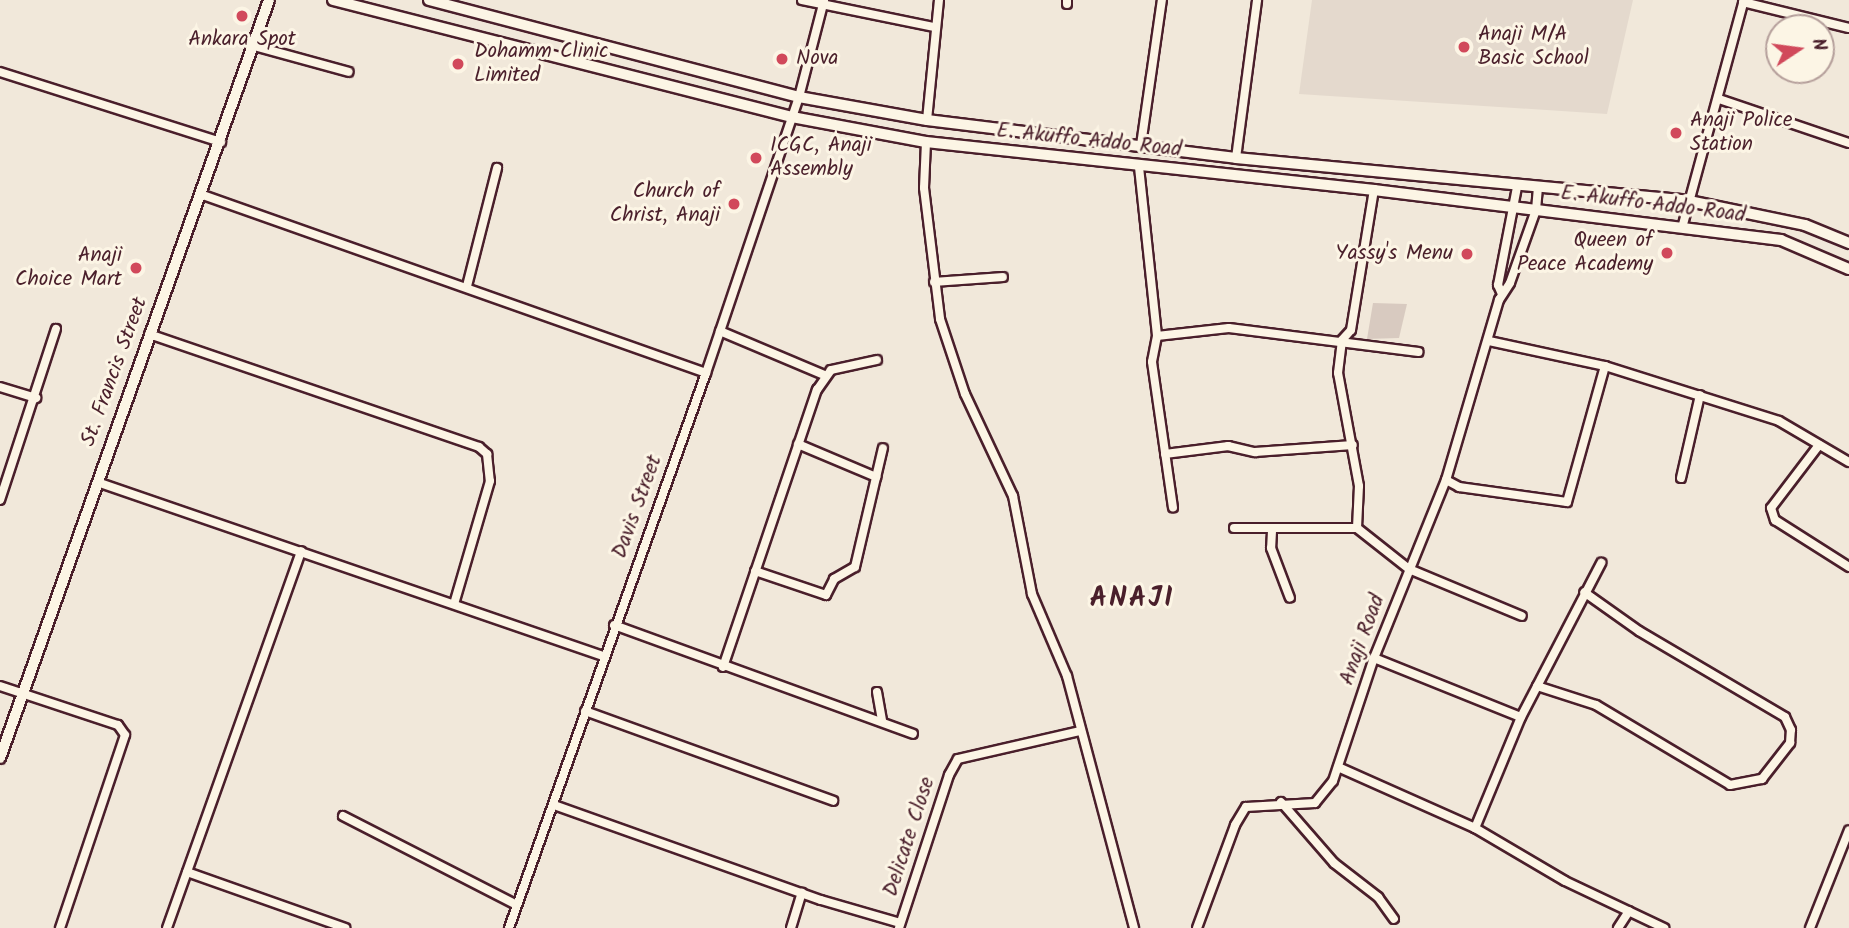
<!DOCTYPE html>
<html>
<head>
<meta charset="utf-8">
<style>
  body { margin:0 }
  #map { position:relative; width:1849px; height:928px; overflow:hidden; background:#f1e8da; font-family:Kalam,sans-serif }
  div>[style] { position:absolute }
  .built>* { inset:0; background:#e4d9cd }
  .green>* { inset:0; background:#d8cac0 }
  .roads { filter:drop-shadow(2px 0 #4a1f2b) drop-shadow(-2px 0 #4a1f2b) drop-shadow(0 2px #4a1f2b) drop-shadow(0 -2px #4a1f2b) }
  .street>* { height:8px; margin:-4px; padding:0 4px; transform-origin:4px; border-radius:4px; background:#fcf5e5 }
  .secondary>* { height:10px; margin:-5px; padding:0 5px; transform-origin:5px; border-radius:5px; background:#fcf5e5 }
  .dots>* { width:19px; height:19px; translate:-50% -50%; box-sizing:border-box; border:4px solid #fcf5e5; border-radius:50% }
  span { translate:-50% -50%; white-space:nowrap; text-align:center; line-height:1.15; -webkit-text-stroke:6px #fcf5e5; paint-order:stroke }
  .poi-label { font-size:21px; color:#4a1f2b }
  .left { translate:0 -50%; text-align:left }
  .right { translate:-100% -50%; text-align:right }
  .street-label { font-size:21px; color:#4a1f2b }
  .district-label { font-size:28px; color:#4a1f2b; font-weight:700; letter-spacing:2px }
  .north { position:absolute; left:1765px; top:14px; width:70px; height:70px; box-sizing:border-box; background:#fcf5e5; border:2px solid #b59f9b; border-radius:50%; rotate:77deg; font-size:19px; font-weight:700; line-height:28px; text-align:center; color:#4a1f2b }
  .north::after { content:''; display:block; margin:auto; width:24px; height:32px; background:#d1495b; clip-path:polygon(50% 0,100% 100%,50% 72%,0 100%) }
</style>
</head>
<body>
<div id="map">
  <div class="built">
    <i style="clip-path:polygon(1312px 0,1633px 0,1607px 114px,1299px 94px)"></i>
  </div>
  <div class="green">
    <i style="clip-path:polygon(1373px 303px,1407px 304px,1399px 338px,1367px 339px)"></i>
  </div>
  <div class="roads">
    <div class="street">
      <i style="left:802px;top:0;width:134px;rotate:11.6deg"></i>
      <i style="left:1743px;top:2px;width:109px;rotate:13.8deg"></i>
      <i style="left:1067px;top:4px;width:4px;rotate:-90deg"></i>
      <i style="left:254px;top:46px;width:98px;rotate:15.3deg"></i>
      <i style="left:0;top:72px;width:232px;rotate:17.6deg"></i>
      <i style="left:1719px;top:99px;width:137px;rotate:18.7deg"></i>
      <i style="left:927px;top:120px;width:121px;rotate:-84.3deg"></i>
      <i style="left:926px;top:142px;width:46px;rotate:92.5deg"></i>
      <i style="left:924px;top:188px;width:132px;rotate:83deg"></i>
      <i style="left:940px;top:319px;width:79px;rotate:71.6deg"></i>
      <i style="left:965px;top:394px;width:113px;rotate:64.8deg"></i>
      <i style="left:1013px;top:496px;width:100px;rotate:79deg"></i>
      <i style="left:1032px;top:594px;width:89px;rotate:66.9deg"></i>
      <i style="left:1067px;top:676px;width:261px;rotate:75.1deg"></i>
      <i style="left:1141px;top:145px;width:147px;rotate:-81.8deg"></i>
      <i style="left:1236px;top:158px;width:159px;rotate:-82.4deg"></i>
      <i style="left:1139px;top:167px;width:170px;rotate:83.9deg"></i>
      <i style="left:1157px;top:336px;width:26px;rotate:101deg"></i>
      <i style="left:1152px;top:362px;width:147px;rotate:81.8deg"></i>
      <i style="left:200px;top:194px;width:537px;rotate:19.48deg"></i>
      <i style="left:1682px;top:228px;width:236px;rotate:-74.8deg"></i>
      <i style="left:934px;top:282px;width:69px;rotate:-4.1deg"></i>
      <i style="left:467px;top:286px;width:122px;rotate:-75.7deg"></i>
      <i style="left:1502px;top:294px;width:10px;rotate:-114deg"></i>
      <i style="left:1498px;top:285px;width:100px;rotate:-79deg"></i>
      <i style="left:720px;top:331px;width:113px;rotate:22.9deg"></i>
      <i style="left:149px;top:334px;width:349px;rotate:18.9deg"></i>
      <i style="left:479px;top:447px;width:11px;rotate:41deg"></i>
      <i style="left:487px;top:454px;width:27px;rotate:84deg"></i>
      <i style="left:490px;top:481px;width:128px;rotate:106.3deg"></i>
      <i style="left:1157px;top:336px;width:72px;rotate:-6.3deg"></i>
      <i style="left:1229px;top:328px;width:191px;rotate:7.2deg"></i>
      <i style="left:1489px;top:341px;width:119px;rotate:12.2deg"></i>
      <i style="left:1605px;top:366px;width:182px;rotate:17.5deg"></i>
      <i style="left:1779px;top:421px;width:81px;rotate:30.4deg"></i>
      <i style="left:0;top:387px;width:38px;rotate:17deg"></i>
      <i style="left:798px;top:444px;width:85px;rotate:22.9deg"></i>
      <i style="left:1819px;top:445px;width:79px;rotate:127.3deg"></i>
      <i style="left:1771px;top:508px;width:13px;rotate:72deg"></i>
      <i style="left:1775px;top:520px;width:88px;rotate:32.4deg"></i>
      <i style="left:1165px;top:454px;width:64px;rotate:-7.2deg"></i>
      <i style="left:1228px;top:446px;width:28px;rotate:13deg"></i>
      <i style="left:1255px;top:452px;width:98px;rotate:-4.1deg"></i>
      <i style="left:1681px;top:478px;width:85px;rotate:-77.1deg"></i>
      <i style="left:1446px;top:480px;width:15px;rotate:28deg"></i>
      <i style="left:1459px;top:487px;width:109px;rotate:7.9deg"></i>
      <i style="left:1567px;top:502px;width:141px;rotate:-74.4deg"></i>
      <i style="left:97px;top:482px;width:535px;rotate:18.98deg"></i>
      <i style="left:0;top:500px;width:180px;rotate:-71.9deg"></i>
      <i style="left:1234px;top:528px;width:123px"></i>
      <i style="left:1357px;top:528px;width:66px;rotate:38.3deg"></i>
      <i style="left:1409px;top:569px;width:122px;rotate:22.6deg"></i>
      <i style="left:1357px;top:528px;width:42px;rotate:-87.3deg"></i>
      <i style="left:1359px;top:486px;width:115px;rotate:-100.5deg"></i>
      <i style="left:1338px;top:373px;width:33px;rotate:-83deg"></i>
      <i style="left:1342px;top:340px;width:13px;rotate:-48deg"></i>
      <i style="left:1351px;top:330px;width:142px;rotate:-80.7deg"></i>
      <i style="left:1272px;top:531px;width:17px;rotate:93deg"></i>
      <i style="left:1271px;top:548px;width:53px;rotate:69.2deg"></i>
      <i style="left:755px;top:571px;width:75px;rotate:18.7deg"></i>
      <i style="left:826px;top:595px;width:18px;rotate:-63deg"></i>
      <i style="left:834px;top:579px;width:24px;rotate:-30deg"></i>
      <i style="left:855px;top:567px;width:122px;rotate:-76.8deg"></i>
      <i style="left:614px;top:625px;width:318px;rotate:20deg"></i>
      <i style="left:1374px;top:658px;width:158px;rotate:21.9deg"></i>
      <i style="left:723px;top:667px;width:293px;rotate:-71.3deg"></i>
      <i style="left:817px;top:390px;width:24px;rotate:-55deg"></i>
      <i style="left:831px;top:370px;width:47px;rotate:-12.3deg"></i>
      <i style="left:0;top:686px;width:124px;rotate:18.3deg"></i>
      <i style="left:118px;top:725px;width:12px;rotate:55deg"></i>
      <i style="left:125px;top:735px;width:204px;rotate:108.6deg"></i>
      <i style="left:1537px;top:686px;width:62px;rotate:17.9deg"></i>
      <i style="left:1596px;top:705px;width:156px;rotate:30.8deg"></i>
      <i style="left:1730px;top:785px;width:33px;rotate:-11deg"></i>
      <i style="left:1762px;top:779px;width:46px;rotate:-52.1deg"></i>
      <i style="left:1790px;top:743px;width:13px;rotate:-86deg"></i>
      <i style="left:1791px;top:730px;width:14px;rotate:-115deg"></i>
      <i style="left:1785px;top:717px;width:169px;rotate:-149.5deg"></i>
      <i style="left:1639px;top:631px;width:67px;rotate:-144.7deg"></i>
      <i style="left:877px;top:692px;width:29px;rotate:80deg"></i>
      <i style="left:585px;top:711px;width:264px;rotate:19.9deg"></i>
      <i style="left:1338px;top:767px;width:150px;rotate:24deg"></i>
      <i style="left:1475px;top:828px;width:104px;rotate:30.5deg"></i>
      <i style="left:1565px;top:881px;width:110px;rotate:25.4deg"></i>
      <i style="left:1281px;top:802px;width:81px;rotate:49deg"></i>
      <i style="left:1334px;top:863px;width:56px;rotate:37.7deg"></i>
      <i style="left:1378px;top:897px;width:27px;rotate:54deg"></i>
      <i style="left:554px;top:805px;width:283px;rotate:19.6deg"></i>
      <i style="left:821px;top:900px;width:82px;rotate:16.2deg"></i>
      <i style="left:343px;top:816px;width:195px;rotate:27.1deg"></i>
      <i style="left:1475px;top:828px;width:120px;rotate:-67.5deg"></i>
      <i style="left:1521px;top:717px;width:174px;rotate:-62.5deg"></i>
      <i style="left:187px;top:872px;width:168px;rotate:19.5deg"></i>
      <i style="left:167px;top:928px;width:400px;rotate:-70.4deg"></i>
      <i style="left:509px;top:928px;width:589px;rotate:-70.46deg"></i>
      <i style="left:706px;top:373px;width:291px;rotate:-71.4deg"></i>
      <i style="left:799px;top:97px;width:100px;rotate:-75.5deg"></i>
      <i style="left:791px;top:928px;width:37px;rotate:-73deg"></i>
      <i style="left:899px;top:928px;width:161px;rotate:-71.9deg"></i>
      <i style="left:949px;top:775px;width:18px;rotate:-61deg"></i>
      <i style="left:958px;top:759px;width:125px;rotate:-12.9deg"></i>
      <i style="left:1197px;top:928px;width:110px;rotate:-69.7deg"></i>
      <i style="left:1235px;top:825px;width:21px;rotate:-59deg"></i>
      <i style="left:1246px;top:807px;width:69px;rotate:-3.3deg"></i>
      <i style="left:1315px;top:803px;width:28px;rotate:-51deg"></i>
      <i style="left:1333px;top:781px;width:130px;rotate:-71.6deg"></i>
      <i style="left:1374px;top:658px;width:192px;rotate:-68deg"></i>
      <i style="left:1446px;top:480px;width:188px;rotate:-73.6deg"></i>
      <i style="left:1499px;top:300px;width:20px;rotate:-57deg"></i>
      <i style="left:1510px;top:283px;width:77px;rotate:-70.4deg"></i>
      <i style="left:1536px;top:210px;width:21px;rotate:-85deg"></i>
      <i style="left:1618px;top:928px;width:20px;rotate:-57deg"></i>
      <i style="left:1810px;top:928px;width:105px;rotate:-68.3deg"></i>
    </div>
    <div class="secondary">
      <i style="left:333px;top:0;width:474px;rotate:14.3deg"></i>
      <i style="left:792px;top:117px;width:136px;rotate:10.6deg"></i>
      <i style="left:926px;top:142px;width:451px;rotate:6.1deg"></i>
      <i style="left:1374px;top:190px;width:410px;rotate:7deg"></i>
      <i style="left:1781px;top:240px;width:74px;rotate:23.1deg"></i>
      <i style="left:429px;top:0;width:383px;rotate:14.7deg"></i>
      <i style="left:799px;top:97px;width:130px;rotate:10.2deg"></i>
      <i style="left:927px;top:120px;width:311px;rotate:7deg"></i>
      <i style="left:1236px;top:158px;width:455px;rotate:5.4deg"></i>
      <i style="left:1689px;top:201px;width:118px;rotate:11.7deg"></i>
      <i style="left:1805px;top:225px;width:48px;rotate:22.2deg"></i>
      <i style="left:0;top:758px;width:804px;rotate:-70.46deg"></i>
    </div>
  </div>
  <div class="dots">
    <i style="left:242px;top:16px;background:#d1495b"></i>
    <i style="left:1464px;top:47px;background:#d1495b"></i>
    <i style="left:782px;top:59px;background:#d1495b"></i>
    <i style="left:458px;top:64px;background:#d1495b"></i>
    <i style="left:1676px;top:133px;background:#d1495b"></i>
    <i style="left:756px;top:158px;background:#d1495b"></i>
    <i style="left:734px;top:204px;background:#d1495b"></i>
    <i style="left:1667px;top:253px;background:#d1495b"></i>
    <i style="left:1467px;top:254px;background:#d1495b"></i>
    <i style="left:136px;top:268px;background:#d1495b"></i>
  </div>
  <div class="poi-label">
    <span class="left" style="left:1478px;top:47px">Anaji M/A<br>Basic School</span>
    <span style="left:242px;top:40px">Ankara Spot</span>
    <span class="left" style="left:474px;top:64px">Dohamm Clinic<br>Limited</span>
    <span class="left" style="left:796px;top:59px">Nova</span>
    <span class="left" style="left:1690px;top:133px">Anaji Police<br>Station</span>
    <span class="left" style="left:770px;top:158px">ICGC, Anaji<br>Assembly</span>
    <span class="right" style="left:720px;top:204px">Church of<br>Christ, Anaji</span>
    <span class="right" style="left:1653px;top:253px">Queen of<br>Peace Academy</span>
    <span class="right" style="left:1453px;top:254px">Yassy's Menu</span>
    <span class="right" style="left:122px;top:268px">Anaji<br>Choice Mart</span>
  </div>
  <div class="street-label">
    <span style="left:1089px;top:141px;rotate:6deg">E. Akuffo Addo Road</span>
    <span style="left:1653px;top:205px;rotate:7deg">E. Akuffo Addo Road</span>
    <span style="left:115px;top:372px;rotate:-70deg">St. Francis Street</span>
    <span style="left:638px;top:507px;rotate:-70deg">Davis Street</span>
    <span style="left:1363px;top:640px;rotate:-70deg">Anaji Road</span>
    <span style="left:910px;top:837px;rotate:-72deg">Delicate Close</span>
  </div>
  <div class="district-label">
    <span style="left:1132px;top:599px">ANAJI</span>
  </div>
  <div class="north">N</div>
</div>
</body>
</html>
